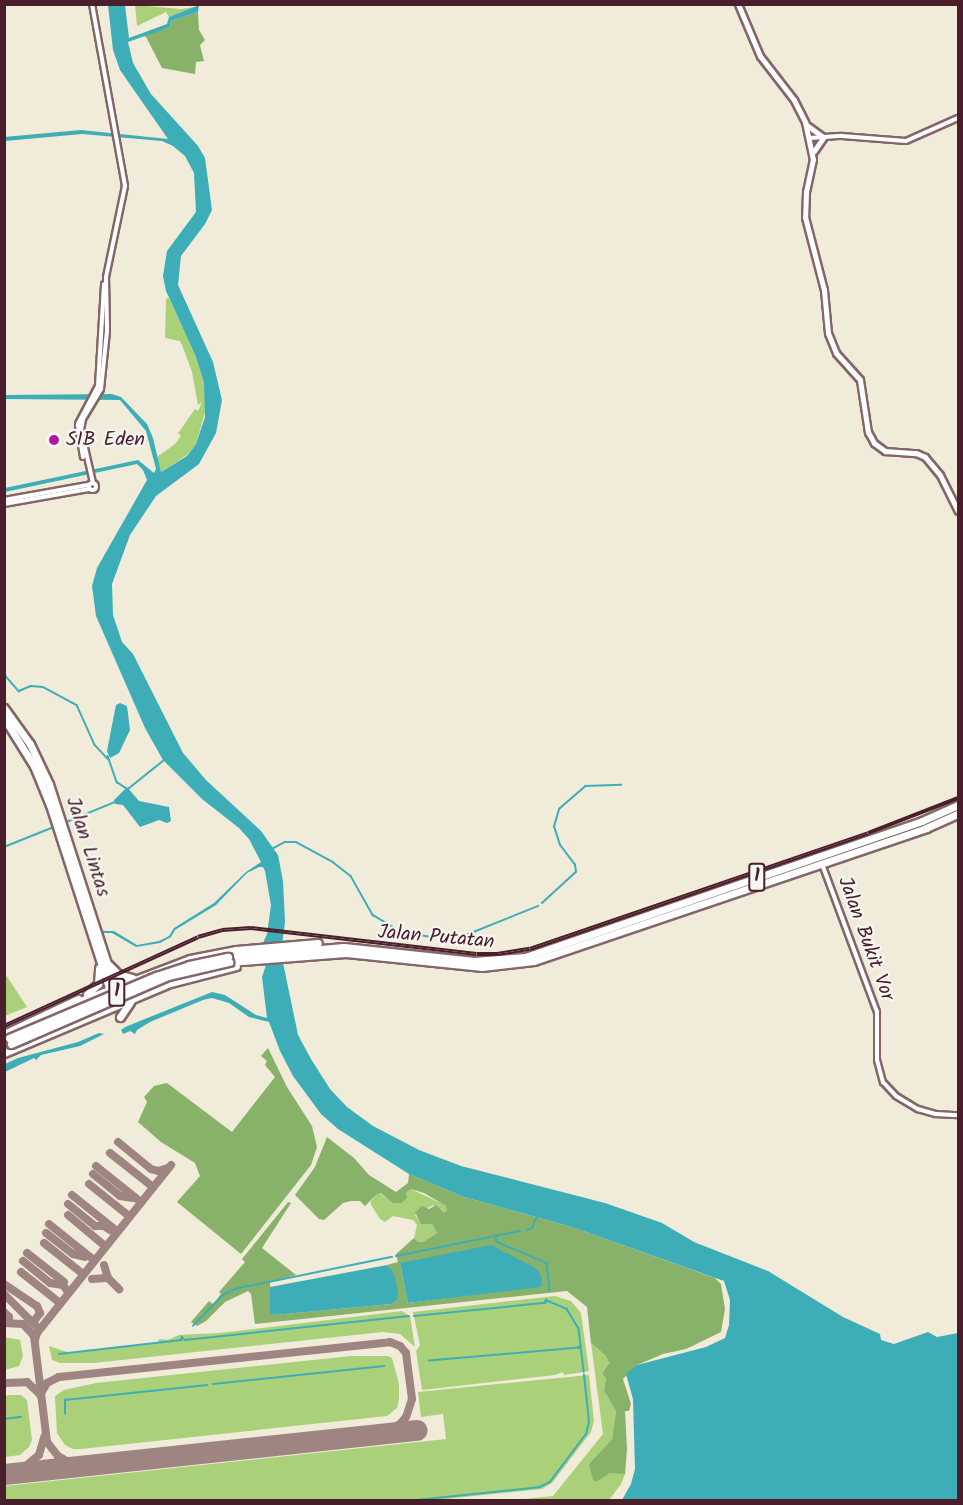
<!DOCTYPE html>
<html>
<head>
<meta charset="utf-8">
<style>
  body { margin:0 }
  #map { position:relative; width:963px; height:1505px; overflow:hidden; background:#f1ebd9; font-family:Kalam,sans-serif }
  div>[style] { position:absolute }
  .green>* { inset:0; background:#abd07a }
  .forest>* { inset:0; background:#88b26a }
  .water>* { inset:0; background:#3daeb7 }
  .stream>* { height:1.5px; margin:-0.75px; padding:0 0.75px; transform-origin:0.75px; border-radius:0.75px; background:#3daeb7 }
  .taxiway>* { height:8px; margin:-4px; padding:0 4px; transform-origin:4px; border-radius:4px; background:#9e8582 }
  .runway>* { height:21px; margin:-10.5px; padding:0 10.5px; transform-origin:10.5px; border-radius:10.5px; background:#9e8582 }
  .roads { filter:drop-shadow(2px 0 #846668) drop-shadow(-2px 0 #846668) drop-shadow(0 2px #846668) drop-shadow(0 -2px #846668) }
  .minor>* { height:4px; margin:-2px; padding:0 2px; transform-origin:2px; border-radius:2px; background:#fff }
  .minor>.ring { margin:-2px; padding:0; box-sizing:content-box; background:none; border:4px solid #fff; border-radius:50% }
  .major>* { height:5px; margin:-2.5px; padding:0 2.5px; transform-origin:2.5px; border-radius:2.5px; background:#fff }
  .highway>* { height:7px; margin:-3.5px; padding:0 3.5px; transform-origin:3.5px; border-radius:3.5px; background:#fff }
  .rail>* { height:4px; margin-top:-2px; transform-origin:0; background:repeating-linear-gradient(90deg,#f6f6f2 0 4.5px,#4a1f2b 0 9px); box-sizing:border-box; border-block:2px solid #4a1f2b }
  .bridges { filter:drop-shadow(2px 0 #846668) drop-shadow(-2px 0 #846668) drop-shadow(0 2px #846668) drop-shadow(0 -2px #846668) }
  .highway-bridge>* { height:7px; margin:-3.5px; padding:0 3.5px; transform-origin:3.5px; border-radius:3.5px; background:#fff }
  .dots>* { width:16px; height:16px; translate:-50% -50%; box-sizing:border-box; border:3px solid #f6f6f2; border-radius:50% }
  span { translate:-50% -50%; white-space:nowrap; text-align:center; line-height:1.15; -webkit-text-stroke:4.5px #f6f6f2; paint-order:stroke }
  .shield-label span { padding:2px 4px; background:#f6f6f2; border:2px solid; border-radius:4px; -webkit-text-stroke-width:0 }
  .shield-label { font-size:18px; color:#4a1f2b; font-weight:700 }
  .poi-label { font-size:20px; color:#4a1f2b }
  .left { translate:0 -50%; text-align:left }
  .street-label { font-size:20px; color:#4a1f2b }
  .frame { position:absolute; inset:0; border:6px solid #4a1f2b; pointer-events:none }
</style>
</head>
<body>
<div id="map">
  <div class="green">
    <i style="clip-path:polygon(135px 5px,181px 9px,195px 7px,169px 17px,166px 12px,137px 26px)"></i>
    <i style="clip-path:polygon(169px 298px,196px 357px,204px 383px,207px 405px,196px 444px,187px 455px,161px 472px,157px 457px,175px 444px,181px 436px,178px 433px,181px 429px,195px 409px,198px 411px,202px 402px,198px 405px,192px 372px,182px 345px,180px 341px,165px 338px,166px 299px)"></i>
    <i style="clip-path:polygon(4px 972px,27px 1007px,5px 1016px,4px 1016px)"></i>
    <i style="clip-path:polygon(411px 1189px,447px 1206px,447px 1211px,443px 1212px,433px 1205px,415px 1215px,421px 1223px,432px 1224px,435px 1228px,437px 1233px,423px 1242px,418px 1242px,414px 1238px,417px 1225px,413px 1220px,393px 1216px,385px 1222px,380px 1219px,370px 1203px,376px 1194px,380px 1193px,392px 1203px,402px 1203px,407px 1198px,406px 1193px)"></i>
    <i style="clip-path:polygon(555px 1296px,571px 1301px,581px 1313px,589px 1371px,564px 1375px,563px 1372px,555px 1375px,422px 1390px,416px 1351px,420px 1345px,413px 1312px)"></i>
    <i style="clip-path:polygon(402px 1311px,410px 1316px,415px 1347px,400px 1334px,383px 1332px,94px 1363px,60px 1363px,52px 1360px,49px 1346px,70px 1353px,158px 1343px,159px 1339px,168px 1340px,179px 1335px,220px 1333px)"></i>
    <i style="clip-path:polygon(4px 1337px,20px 1340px,23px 1356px,19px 1366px,5px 1370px)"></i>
    <i style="clip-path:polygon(591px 1343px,606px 1356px,609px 1363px,602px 1374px,606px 1378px,604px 1391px,616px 1411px,612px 1439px,589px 1464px,597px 1482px,610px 1473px,618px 1472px,625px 1474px,621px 1484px,609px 1500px,515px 1500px,553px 1496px,603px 1434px)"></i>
    <i style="clip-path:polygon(351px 1356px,387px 1356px,392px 1358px,399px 1384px,399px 1399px,397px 1408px,387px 1416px,81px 1449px,73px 1449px,65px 1445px,57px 1433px,55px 1396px,64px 1390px,96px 1383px)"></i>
    <i style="clip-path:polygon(589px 1375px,594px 1421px,591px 1432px,552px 1483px,542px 1489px,435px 1500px,5px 1500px,5px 1486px,446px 1439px,443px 1414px,421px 1417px,418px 1392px)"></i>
    <i style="clip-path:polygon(10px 1395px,21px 1395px,27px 1400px,32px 1440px,29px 1447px,20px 1455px,5px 1457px,5px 1396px)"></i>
  </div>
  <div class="forest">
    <i style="clip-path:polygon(198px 12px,199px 30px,205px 40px,200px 45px,204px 61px,196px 62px,195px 74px,162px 68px,146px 37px,142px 35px,170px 27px,171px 21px)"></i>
    <i style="clip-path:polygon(268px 1048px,287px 1087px,312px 1126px,317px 1147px,311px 1165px,241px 1254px,177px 1202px,200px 1176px,195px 1163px,161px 1142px,138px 1122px,147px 1102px,144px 1097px,154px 1086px,167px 1083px,232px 1132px,275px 1077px,265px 1065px,267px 1061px,261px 1056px)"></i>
    <i style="clip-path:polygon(evenodd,327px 1137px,354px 1158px,369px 1175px,396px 1192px,408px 1183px,409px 1174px,464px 1197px,572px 1227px,715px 1278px,721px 1284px,725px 1309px,721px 1332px,686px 1349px,663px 1354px,637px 1365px,623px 1379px,631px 1404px,629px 1411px,625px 1411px,627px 1449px,625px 1474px,610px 1473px,597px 1482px,593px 1480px,589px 1464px,612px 1439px,616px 1411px,604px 1391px,606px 1378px,602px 1374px,609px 1363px,606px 1356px,591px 1343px,587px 1307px,567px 1291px,255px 1324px,251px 1294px,248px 1291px,225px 1302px,206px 1321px,197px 1326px,191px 1322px,209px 1301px,213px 1304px,221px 1294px,219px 1292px,245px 1262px,242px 1259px,288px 1202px,291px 1203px,262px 1248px,296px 1275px,270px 1282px,271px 1313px,274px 1315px,392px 1304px,397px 1300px,393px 1270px,387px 1265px,398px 1262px,396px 1254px,414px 1238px,418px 1242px,423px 1242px,437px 1233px,432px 1224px,421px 1224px,415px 1212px,422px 1206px,429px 1209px,436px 1205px,443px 1212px,447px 1211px,446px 1206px,424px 1193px,411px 1189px,406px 1193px,407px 1198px,402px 1203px,392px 1203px,381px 1193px,377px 1194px,365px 1206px,360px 1201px,351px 1201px,343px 1203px,324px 1220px,319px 1219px,295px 1195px,315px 1167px,327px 1137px,400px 1263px,540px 1286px,408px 1303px,400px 1263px)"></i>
  </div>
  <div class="water">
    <i style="clip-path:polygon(108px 5px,125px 5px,129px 38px,167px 24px,169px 17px,199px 5px,198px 12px,171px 21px,170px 27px,128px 42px,133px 63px,151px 94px,198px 146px,205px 158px,212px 210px,205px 224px,181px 256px,178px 285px,213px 362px,222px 400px,216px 433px,199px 464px,156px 496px,130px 535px,112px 584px,113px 615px,122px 642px,133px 654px,183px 753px,206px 780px,261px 831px,278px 855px,283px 881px,285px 922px,281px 953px,298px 1035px,311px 1059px,330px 1089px,347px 1107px,373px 1126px,419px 1150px,461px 1166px,605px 1203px,662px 1223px,694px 1242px,768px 1271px,843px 1317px,880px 1334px,881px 1340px,894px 1344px,928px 1332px,937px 1337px,958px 1333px,958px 1500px,622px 1500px,631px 1484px,635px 1469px,633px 1399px,626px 1374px,637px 1365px,706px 1347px,725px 1338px,729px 1325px,730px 1300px,724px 1281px,572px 1227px,464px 1197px,409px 1174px,338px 1129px,321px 1114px,293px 1076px,280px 1051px,269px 1022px,249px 1017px,229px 1003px,212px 998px,203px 1000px,150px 1022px,137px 1030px,135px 1034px,130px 1031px,123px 1034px,121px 1030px,125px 1027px,212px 992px,225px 995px,256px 1015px,267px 1018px,262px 977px,266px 965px,263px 943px,267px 934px,271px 905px,265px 871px,263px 867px,259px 867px,247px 873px,216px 905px,175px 930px,171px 937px,160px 943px,136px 947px,112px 933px,103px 933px,102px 931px,114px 931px,137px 945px,159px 941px,169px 936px,174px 928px,214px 903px,246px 872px,261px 862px,249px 839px,239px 828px,202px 799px,163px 760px,145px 728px,96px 616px,92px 586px,97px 568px,147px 480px,143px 470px,137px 464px,5px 492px,5px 488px,138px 460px,154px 473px,156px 469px,146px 431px,120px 400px,5px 399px,4px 395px,112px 394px,121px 397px,147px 424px,153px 438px,161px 472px,187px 456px,196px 444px,205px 417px,204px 383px,196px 357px,166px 291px,163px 276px,167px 251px,196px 212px,194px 173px,185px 156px,173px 146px,162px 141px,82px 134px,5px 141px,4px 137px,81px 130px,168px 139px,120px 70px,113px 50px)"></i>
    <i style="clip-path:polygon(120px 703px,127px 706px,130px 730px,119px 753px,110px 758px,107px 751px,116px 705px)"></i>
    <i style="clip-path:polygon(127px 787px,139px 801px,169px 807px,171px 821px,167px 823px,159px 820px,140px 827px,123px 805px,115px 804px,114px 800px)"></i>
    <i style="clip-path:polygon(99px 1033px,104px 1034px,80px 1046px,41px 1055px,36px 1060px,34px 1058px,5px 1072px,5px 1064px,18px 1058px,78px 1042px)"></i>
    <i style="clip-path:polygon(491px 1245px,537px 1269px,542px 1278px,541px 1287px,408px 1303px,400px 1263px)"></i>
    <i style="clip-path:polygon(387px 1265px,393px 1270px,398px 1291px,397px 1300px,392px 1304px,274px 1315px,270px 1313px,270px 1287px)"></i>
  </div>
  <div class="stream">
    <i style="left:4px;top:674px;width:23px;rotate:49deg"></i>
    <i style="left:19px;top:691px;width:13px;rotate:-23deg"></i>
    <i style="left:31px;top:686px;width:12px;rotate:5deg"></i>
    <i style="left:43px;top:687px;width:38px;rotate:28deg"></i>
    <i style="left:77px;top:705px;width:44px;rotate:65.8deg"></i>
    <i style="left:95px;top:745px;width:19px;rotate:47deg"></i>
    <i style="left:108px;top:756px;width:28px;rotate:71deg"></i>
    <i style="left:117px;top:782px;width:11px;rotate:34deg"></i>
    <i style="left:128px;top:789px;width:45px;rotate:-38.7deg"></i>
    <i style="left:64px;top:823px;width:55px;rotate:-22.4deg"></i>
    <i style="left:4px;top:847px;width:54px;rotate:-21.8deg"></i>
    <i style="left:272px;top:849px;width:15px;rotate:-28deg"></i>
    <i style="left:285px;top:842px;width:11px"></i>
    <i style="left:296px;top:842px;width:42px;rotate:28.4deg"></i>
    <i style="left:333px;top:862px;width:23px;rotate:38deg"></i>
    <i style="left:351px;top:876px;width:45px;rotate:60.6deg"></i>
    <i style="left:373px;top:915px;width:31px;rotate:31deg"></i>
    <i style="left:400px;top:931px;width:32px;rotate:11deg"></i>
    <i style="left:431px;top:937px;width:30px"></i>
    <i style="left:461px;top:937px;width:83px;rotate:-21.9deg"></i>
    <i style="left:542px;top:903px;width:46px;rotate:-42.4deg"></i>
    <i style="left:576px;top:872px;width:7px;rotate:-98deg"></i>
    <i style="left:575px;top:865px;width:25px;rotate:-127deg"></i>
    <i style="left:560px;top:845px;width:19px;rotate:-108deg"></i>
    <i style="left:554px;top:827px;width:19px;rotate:-74deg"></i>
    <i style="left:559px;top:809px;width:35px;rotate:-41deg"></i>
    <i style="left:585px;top:786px;width:36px;rotate:-2deg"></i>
    <i style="left:527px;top:1230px;width:5px;rotate:-22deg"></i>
    <i style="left:532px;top:1228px;width:12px;rotate:-66deg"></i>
    <i style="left:496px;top:1236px;width:6px;rotate:81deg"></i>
    <i style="left:497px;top:1242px;width:54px;rotate:22.8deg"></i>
    <i style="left:547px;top:1263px;width:28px;rotate:84deg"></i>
    <i style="left:396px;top:1256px;width:126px;rotate:-11.4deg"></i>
    <i style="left:414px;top:1316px;width:132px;rotate:-5.7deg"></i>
    <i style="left:545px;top:1303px;width:3px;rotate:-72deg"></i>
    <i style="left:546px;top:1300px;width:23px;rotate:23deg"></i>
    <i style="left:567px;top:1309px;width:23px;rotate:59deg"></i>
    <i style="left:579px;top:1329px;width:17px;rotate:83deg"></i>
    <i style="left:581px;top:1346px;width:3px;rotate:135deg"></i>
    <i style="left:579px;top:1348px;width:150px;rotate:175deg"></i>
    <i style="left:193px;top:1326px;width:45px;rotate:-45.9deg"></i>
    <i style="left:224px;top:1294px;width:16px;rotate:-22deg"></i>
    <i style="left:239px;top:1288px;width:156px;rotate:-11.5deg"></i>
    <i style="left:581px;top:1346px;width:26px;rotate:83deg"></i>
    <i style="left:59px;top:1354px;width:123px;rotate:-6.5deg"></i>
    <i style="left:181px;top:1340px;width:3px;rotate:-72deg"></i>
    <i style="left:182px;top:1337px;width:4px;rotate:45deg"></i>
    <i style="left:185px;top:1340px;width:225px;rotate:-6.1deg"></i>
    <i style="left:213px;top:1384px;width:172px;rotate:-6deg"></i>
    <i style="left:65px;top:1414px;width:14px;rotate:-90deg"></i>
    <i style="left:65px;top:1400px;width:143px;rotate:-6deg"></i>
    <i style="left:4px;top:1419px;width:17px;rotate:-7deg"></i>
    <i style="left:417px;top:1500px;width:124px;rotate:-6deg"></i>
    <i style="left:540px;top:1487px;width:11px;rotate:-27deg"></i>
    <i style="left:550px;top:1482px;width:60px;rotate:-53.1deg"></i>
    <i style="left:586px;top:1434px;width:12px;rotate:-76deg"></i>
    <i style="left:589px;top:1422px;width:47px;rotate:-96.1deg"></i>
  </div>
  <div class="taxiway">
    <i style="left:118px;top:1142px;width:43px;rotate:39.3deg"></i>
    <i style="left:151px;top:1169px;width:7px;rotate:16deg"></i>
    <i style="left:158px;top:1171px;width:10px;rotate:-17deg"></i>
    <i style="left:110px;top:1153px;width:55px;rotate:38.3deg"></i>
    <i style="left:96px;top:1166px;width:58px;rotate:38.7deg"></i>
    <i style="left:93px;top:1174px;width:35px;rotate:39deg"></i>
    <i style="left:120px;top:1196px;width:13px;rotate:9deg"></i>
    <i style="left:89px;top:1184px;width:51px;rotate:38.7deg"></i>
    <i style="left:72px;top:1195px;width:58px;rotate:38.7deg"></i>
    <i style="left:68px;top:1204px;width:35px;rotate:39deg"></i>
    <i style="left:95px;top:1226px;width:9px"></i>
    <i style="left:104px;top:1226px;width:7px;rotate:34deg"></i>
    <i style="left:68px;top:1215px;width:48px;rotate:40deg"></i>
    <i style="left:49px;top:1224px;width:58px;rotate:38.7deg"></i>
    <i style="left:46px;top:1233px;width:34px;rotate:38deg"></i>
    <i style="left:73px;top:1254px;width:12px;rotate:14deg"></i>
    <i style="left:44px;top:1243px;width:50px;rotate:38.5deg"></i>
    <i style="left:27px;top:1253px;width:47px;rotate:38.1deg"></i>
    <i style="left:23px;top:1261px;width:35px;rotate:39deg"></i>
    <i style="left:50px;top:1283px;width:13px;rotate:9deg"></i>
    <i style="left:63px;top:1285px;width:9px;rotate:54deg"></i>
    <i style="left:104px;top:1265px;width:14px;rotate:73deg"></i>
    <i style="left:21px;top:1272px;width:50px;rotate:38.5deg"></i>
    <i style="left:92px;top:1279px;width:16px;rotate:-4deg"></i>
    <i style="left:108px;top:1278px;width:16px;rotate:45deg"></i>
    <i style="left:4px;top:1284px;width:40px;rotate:34deg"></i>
    <i style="left:37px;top:1306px;width:8px;rotate:67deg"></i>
    <i style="left:40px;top:1313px;width:9px;rotate:126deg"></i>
    <i style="left:4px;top:1294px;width:45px;rotate:45deg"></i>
    <i style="left:4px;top:1312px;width:7px;rotate:45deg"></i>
    <i style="left:9px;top:1317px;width:5px;rotate:90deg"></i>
    <i style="left:4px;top:1323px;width:19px;rotate:3deg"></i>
    <i style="left:23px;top:1324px;width:16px;rotate:47deg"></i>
    <i style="left:34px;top:1336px;width:107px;rotate:83deg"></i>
    <i style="left:47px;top:1442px;width:18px;rotate:52deg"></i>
    <i style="left:58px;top:1456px;width:20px;rotate:30deg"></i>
    <i style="left:35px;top:1340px;width:7px;rotate:-74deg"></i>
    <i style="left:37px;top:1333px;width:215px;rotate:-51.4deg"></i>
    <i style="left:4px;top:1383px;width:23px;rotate:-2deg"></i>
    <i style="left:27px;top:1382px;width:18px;rotate:43deg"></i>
    <i style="left:40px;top:1395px;width:14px;rotate:-60deg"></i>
    <i style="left:47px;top:1383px;width:13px;rotate:-27deg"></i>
    <i style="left:59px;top:1377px;width:333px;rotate:-6deg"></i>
    <i style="left:390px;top:1342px;width:11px;rotate:22deg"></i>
    <i style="left:400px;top:1346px;width:9px;rotate:49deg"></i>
    <i style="left:406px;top:1353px;width:46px;rotate:82.6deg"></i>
    <i style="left:412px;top:1399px;width:19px;rotate:108deg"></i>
    <i style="left:406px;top:1417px;width:9px;rotate:131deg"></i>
    <i style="left:400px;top:1424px;width:22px;rotate:153deg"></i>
    <i style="left:18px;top:1472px;width:27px;rotate:-39deg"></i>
    <i style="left:39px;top:1455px;width:19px;rotate:-74deg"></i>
  </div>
  <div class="runway">
    <i style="left:4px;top:1474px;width:415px;rotate:-6.1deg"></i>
  </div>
  <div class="roads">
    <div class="minor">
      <i style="left:92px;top:4px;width:185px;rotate:79.7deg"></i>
      <i style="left:125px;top:186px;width:93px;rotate:101.8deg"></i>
      <i style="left:106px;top:277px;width:54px;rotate:88.9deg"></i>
      <i style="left:107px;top:331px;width:58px;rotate:95.9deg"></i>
      <i style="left:101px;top:389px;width:35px;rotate:121deg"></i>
      <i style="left:83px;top:419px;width:11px;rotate:100deg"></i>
      <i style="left:81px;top:430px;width:54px;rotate:77.2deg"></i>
      <i style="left:810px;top:138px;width:32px;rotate:-4deg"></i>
      <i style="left:842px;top:136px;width:64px;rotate:4.5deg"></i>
      <i style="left:906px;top:141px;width:57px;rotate:-23.9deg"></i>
      <i style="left:83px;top:457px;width:33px;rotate:-99deg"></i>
      <i style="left:78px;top:424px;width:43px;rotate:-62.2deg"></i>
      <i style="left:98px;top:386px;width:102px;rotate:-86.6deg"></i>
      <i class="ring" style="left:88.5px;top:482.5px;width:3px;height:3px"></i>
      <i style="left:4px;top:500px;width:85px;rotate:-10.1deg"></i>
      <i style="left:4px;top:504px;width:86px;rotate:-10deg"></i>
      <i style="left:822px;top:864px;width:158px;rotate:69.6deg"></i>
      <i style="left:877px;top:1012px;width:48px;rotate:90deg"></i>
      <i style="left:877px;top:1060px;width:23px;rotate:75deg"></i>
      <i style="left:883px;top:1082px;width:19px;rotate:47deg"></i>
      <i style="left:896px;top:1096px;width:26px;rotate:31deg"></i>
      <i style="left:918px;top:1109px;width:19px;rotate:16deg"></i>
      <i style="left:936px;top:1114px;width:22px;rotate:3deg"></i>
    </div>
    <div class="major">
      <i style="left:738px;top:4px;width:56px;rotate:67.1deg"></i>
      <i style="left:760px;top:56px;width:56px;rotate:52.3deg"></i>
      <i style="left:794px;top:100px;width:25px;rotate:63deg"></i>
      <i style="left:805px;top:122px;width:38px;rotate:78deg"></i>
      <i style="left:813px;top:159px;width:34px;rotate:102deg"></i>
      <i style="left:806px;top:192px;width:25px;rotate:92deg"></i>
      <i style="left:805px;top:217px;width:75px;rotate:75.4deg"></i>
      <i style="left:824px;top:290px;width:43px;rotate:84.7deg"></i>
      <i style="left:828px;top:333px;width:22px;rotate:68deg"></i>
      <i style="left:836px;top:353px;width:36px;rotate:48deg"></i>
      <i style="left:860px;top:380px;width:53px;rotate:81.3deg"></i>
      <i style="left:868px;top:432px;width:13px;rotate:61deg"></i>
      <i style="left:874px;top:443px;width:14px;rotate:36deg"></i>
      <i style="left:885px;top:451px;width:31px;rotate:4deg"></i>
      <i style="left:916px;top:453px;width:10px;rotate:24deg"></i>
      <i style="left:925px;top:457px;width:23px;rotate:50deg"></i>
      <i style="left:940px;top:475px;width:40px;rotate:63.4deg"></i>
      <i style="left:808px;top:126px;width:17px;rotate:36deg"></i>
      <i style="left:814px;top:151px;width:16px;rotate:-55deg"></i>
    </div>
    <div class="highway">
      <i style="left:4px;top:708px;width:44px;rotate:54.2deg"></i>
      <i style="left:30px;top:744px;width:44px;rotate:64.6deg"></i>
      <i style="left:49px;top:784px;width:231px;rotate:72.1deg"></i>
      <i style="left:4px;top:718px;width:57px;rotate:58deg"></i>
      <i style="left:34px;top:766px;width:42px;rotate:67.7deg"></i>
      <i style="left:50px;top:805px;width:211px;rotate:72.1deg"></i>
      <i style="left:228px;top:957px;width:116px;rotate:-4.9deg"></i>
      <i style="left:344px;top:947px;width:131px;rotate:6.1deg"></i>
      <i style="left:474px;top:961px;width:51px;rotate:-4.5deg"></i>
      <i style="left:525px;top:957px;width:420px;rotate:-18.9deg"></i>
      <i style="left:922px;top:821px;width:39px;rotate:-24deg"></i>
      <i style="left:229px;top:962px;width:117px;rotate:-4.4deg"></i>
      <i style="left:346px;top:953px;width:137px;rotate:5.9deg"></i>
      <i style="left:482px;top:967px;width:52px;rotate:-6.6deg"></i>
      <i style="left:534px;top:961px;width:414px;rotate:-18.7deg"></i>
      <i style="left:926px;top:828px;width:35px;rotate:-24deg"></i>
      <i style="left:109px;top:965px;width:13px;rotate:45deg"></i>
      <i style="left:118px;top:974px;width:15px;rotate:16deg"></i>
      <i style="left:87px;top:994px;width:15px;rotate:-42deg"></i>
      <i style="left:98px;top:984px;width:16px;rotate:-86deg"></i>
      <i style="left:75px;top:1003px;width:123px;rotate:-20.9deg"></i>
      <i style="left:190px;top:959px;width:47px;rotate:-11.1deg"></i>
      <i style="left:236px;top:950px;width:82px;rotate:-4.9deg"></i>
      <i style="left:120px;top:1017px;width:18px;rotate:-56deg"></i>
      <i style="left:4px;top:1034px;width:82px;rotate:-25.3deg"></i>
      <i style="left:4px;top:1053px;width:180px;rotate:-22.9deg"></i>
      <i style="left:170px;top:983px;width:68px;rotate:-14.4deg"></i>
    </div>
  </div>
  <div class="rail">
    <i style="left:4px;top:1026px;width:213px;rotate:-24.6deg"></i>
    <i style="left:198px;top:937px;width:25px;rotate:-16deg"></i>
    <i style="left:222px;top:930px;width:29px;rotate:-4deg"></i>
    <i style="left:251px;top:928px;width:227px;rotate:6.6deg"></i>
    <i style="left:477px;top:954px;width:20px"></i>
    <i style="left:497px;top:954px;width:33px;rotate:-9deg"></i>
    <i style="left:530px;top:949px;width:357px;rotate:-18.9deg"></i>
    <i style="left:868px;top:833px;width:97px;rotate:-21.3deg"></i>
  </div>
  <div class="bridges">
    <div class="highway-bridge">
      <i style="left:9px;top:1038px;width:160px;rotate:-22.9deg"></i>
      <i style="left:156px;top:976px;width:35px;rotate:-18deg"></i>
      <i style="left:189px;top:965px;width:40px;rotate:-12deg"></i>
      <i style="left:11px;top:1044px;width:171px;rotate:-23.4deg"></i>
      <i style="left:168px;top:976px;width:63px;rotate:-12.9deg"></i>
    </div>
  </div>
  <div class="dots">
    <i style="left:54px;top:440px;background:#b5179e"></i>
  </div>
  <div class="shield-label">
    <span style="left:757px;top:877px">1</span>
    <span style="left:117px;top:992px">1</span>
  </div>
  <div class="poi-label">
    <span class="left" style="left:66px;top:440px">SIB Eden</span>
  </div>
  <div class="street-label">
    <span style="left:87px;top:847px;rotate:72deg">Jalan Lintas</span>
    <span style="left:436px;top:938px;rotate:5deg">Jalan Putatan</span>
    <span style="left:865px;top:939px;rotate:70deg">Jalan Bukit Vor</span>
  </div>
  <div class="frame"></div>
</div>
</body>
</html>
